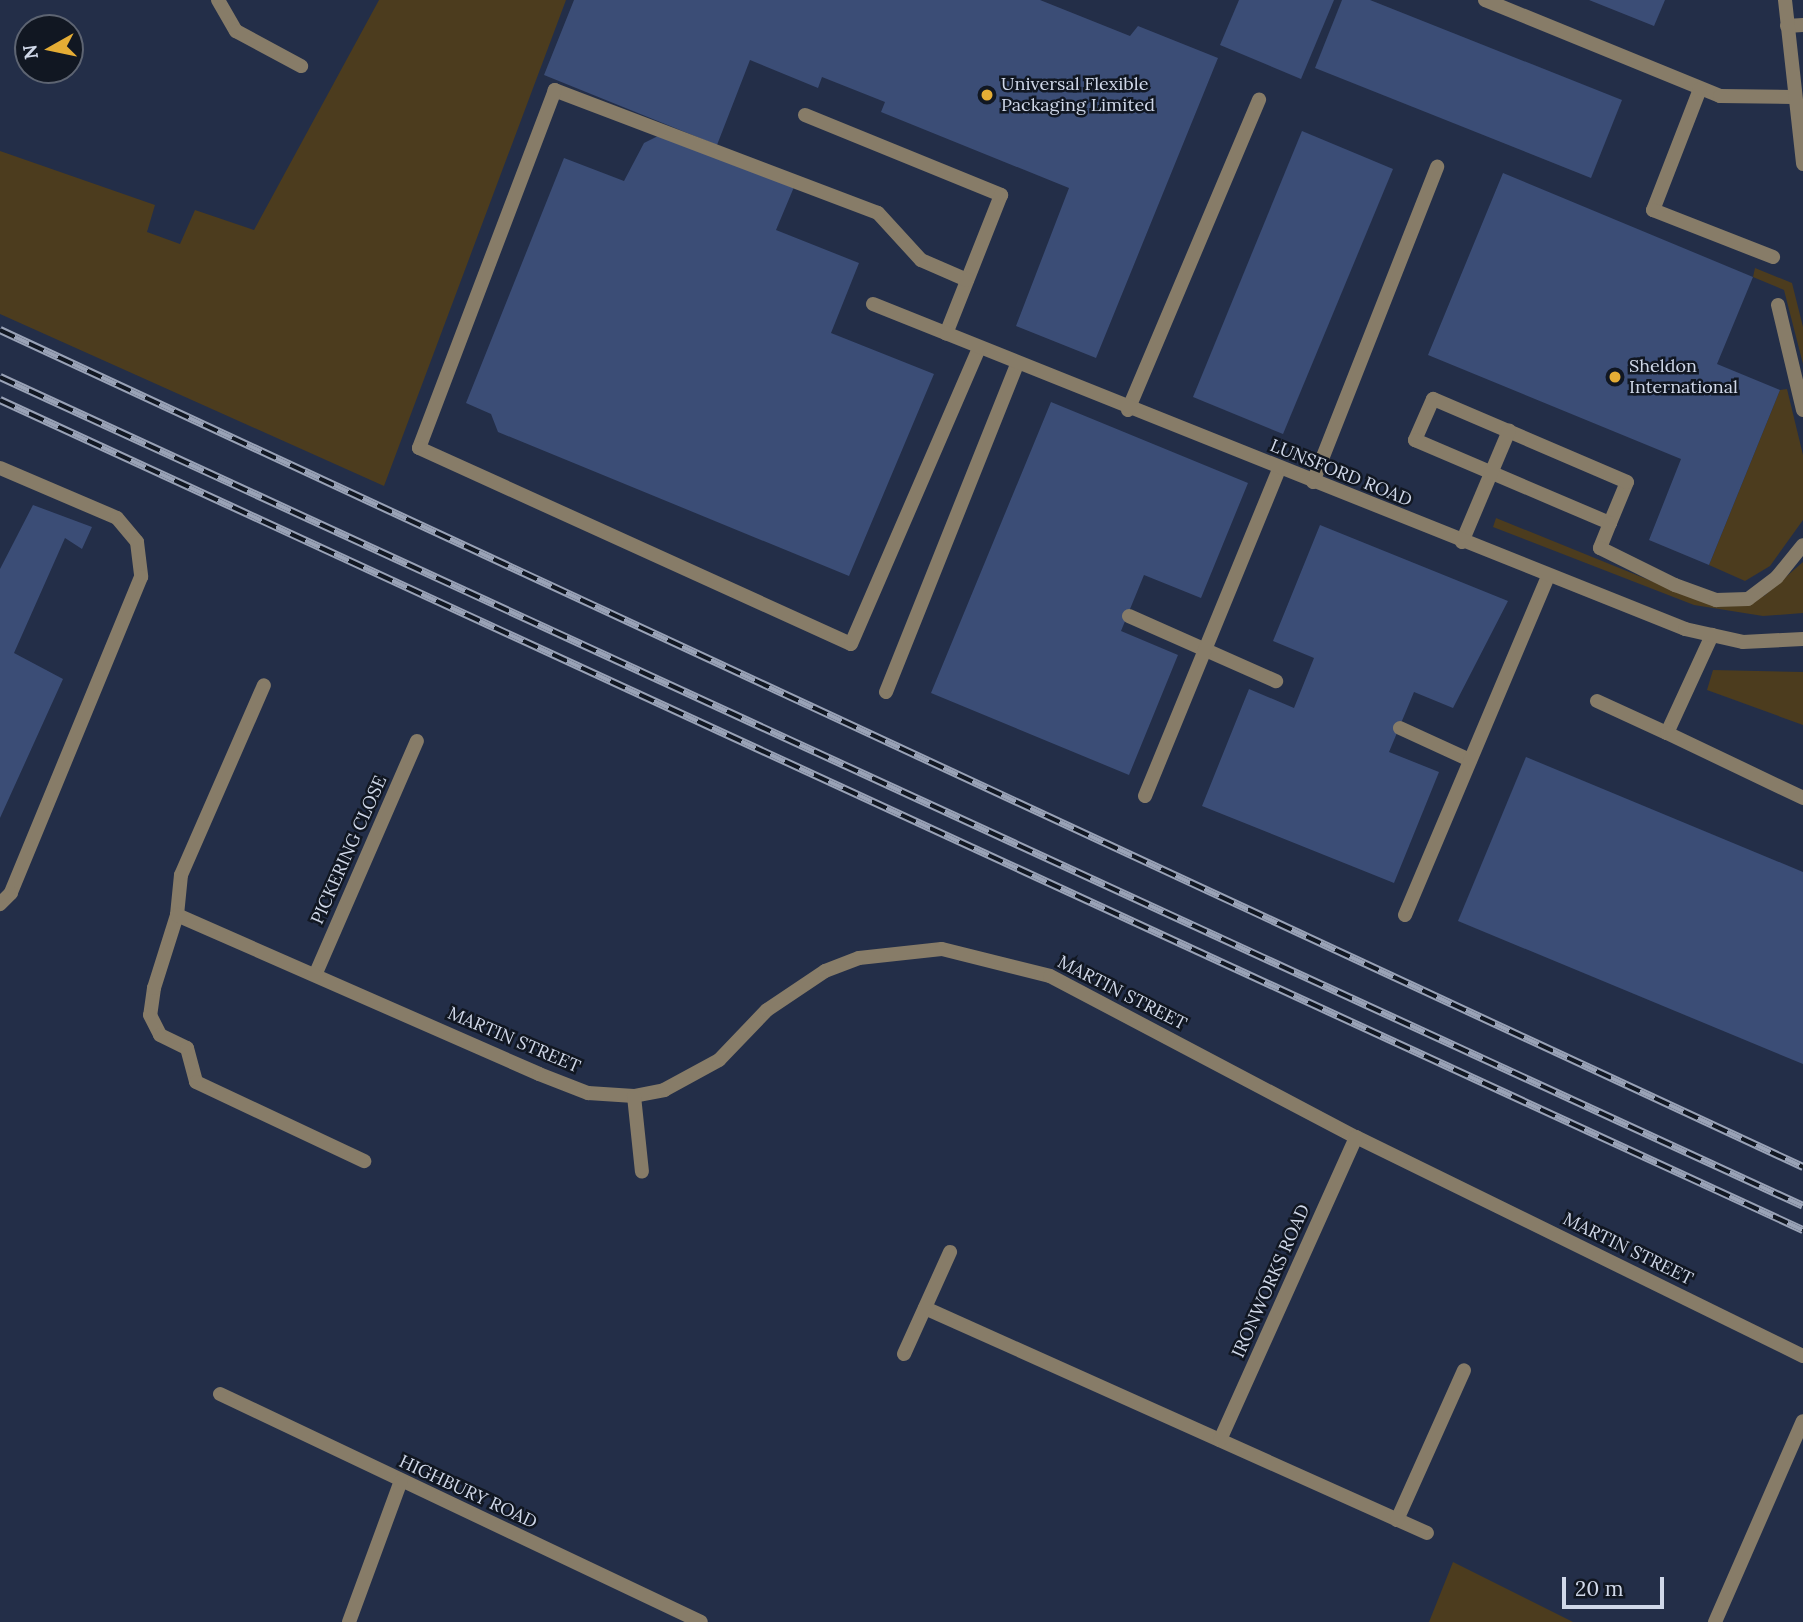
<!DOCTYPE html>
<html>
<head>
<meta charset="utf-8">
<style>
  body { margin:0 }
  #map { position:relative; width:1803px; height:1622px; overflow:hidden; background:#232e48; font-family:Lora,serif }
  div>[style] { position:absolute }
  .green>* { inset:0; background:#4c3c1e }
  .building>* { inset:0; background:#3b4d76 }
  .service>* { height:14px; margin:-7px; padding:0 7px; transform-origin:7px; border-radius:7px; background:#877c68 }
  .minor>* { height:14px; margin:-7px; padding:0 7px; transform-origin:7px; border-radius:7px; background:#877c68 }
  .tertiary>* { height:14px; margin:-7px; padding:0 7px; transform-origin:7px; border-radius:7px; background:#877c68 }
  .rail>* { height:8px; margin-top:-4px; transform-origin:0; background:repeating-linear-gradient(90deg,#111722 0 16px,#99a2b6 0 32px); box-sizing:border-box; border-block:2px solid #99a2b6 }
  .dots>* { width:19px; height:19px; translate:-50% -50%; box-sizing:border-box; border:4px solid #111722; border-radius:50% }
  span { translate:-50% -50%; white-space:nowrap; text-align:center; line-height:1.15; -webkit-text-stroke:5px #111722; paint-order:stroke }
  .poi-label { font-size:18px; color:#d0d8e9 }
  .left { translate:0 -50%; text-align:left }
  .street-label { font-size:18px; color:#d0d8e9 }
  .north { position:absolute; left:14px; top:14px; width:70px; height:70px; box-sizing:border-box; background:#111722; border:2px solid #5d6472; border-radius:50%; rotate:261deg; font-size:19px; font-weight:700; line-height:28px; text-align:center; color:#d0d8e9 }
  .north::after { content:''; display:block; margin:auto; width:24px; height:32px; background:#e5ad35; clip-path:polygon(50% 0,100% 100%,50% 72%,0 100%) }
  .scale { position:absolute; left:1562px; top:1577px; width:102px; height:32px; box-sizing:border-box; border:4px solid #d0d8e9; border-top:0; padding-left:9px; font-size:21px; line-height:24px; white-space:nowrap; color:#d0d8e9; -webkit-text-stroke:5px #111722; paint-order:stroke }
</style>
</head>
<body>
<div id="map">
  <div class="green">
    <i style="clip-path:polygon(379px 0,566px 0,384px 486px,0 314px,0 151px,155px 205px,147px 232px,180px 244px,195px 210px,254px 230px)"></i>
    <i style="clip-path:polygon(1755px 268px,1792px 283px,1803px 327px,1803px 364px,1784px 290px,1753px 277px)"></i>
    <i style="clip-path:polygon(1787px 389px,1803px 455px,1803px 520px,1770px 566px,1745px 581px,1709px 565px,1780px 390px)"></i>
    <i style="clip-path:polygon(1496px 518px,1703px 602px,1764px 596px,1803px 562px,1803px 613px,1763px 616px,1694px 605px,1493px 527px)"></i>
    <i style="clip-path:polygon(1713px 670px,1803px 672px,1803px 725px,1707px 690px)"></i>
    <i style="clip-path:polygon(1453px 1562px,1573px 1622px,1429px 1622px)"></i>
  </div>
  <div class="building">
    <i style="clip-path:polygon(574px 0,1040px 0,1130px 36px,1138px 26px,1218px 58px,1096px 358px,1016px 326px,1069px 188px,881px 112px,885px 102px,822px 77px,818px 88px,750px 60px,717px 145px,544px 75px)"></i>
    <i style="clip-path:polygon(1239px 0,1334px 0,1301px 79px,1220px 45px)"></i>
    <i style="clip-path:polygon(1342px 0,1370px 0,1622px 100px,1591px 178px,1315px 68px)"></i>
    <i style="clip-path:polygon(1589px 0,1665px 0,1654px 26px)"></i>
    <i style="clip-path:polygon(1302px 131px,1393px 169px,1283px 434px,1193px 397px)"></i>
    <i style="clip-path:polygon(662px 134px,794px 187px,776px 230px,859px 263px,831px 333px,934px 374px,849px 576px,498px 432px,491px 414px,466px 403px,564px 158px,624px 181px,644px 143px)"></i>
    <i style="clip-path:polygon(1503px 173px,1753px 277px,1717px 364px,1780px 390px,1709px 565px,1649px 540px,1681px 459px,1428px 355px)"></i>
    <i style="clip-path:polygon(1051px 402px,1248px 483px,1201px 598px,1144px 575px,1121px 631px,1178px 655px,1129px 775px,931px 693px)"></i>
    <i style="clip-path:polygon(33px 505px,92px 527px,82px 549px,65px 538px,14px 653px,63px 679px,0 818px,0 569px)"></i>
    <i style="clip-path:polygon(1320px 525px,1508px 601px,1453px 708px,1414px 692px,1389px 752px,1439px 772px,1394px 883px,1202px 806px,1249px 689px,1294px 708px,1314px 658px,1273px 641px)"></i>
    <i style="clip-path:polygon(1526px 757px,1803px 872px,1803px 1064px,1458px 921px)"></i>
  </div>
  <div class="service">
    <i style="left:1485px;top:0;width:254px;rotate:22.2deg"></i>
    <i style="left:1720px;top:96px;width:73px;rotate:0.8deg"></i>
    <i style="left:1787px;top:26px;width:16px;rotate:-4deg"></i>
    <i style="left:1700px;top:89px;width:130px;rotate:111.2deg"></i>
    <i style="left:1653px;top:210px;width:129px;rotate:21.4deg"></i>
    <i style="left:805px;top:115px;width:212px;rotate:22.2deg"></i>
    <i style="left:1001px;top:195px;width:149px;rotate:111.6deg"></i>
    <i style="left:967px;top:280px;width:50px;rotate:-156.5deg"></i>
    <i style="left:921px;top:260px;width:64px;rotate:-132.5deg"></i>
    <i style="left:878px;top:213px;width:346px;rotate:-159.2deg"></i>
    <i style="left:555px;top:90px;width:383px;rotate:110.8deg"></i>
    <i style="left:419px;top:448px;width:474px;rotate:24.4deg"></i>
    <i style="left:851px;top:644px;width:322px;rotate:-66.6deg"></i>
    <i style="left:1778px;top:305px;width:108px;rotate:76.6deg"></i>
    <i style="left:1128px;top:410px;width:337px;rotate:-67.1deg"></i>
    <i style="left:0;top:468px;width:127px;rotate:23.1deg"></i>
    <i style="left:117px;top:518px;width:31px;rotate:50deg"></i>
    <i style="left:137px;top:542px;width:35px;rotate:83deg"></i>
    <i style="left:141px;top:577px;width:342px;rotate:112.4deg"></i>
    <i style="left:11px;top:893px;width:16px;rotate:135deg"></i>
    <i style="left:1313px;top:482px;width:339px;rotate:-68.5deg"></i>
    <i style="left:1610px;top:523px;width:44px;rotate:-67.5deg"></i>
    <i style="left:1627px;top:482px;width:211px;rotate:-156.8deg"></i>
    <i style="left:1433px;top:399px;width:45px;rotate:113.7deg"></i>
    <i style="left:1415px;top:440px;width:212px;rotate:23.1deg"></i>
    <i style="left:1610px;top:523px;width:27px;rotate:112deg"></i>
    <i style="left:1600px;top:548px;width:84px;rotate:26.3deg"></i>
    <i style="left:1675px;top:585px;width:44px;rotate:20.1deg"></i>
    <i style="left:1716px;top:600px;width:32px;rotate:-2deg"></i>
    <i style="left:1748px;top:599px;width:36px;rotate:-37deg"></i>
    <i style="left:1777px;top:577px;width:41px;rotate:-50.9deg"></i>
    <i style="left:1462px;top:542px;width:121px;rotate:-67.1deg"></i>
    <i style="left:1129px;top:616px;width:161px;rotate:23.9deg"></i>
    <i style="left:886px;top:692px;width:353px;rotate:-68.2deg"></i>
    <i style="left:1597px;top:701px;width:77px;rotate:24.6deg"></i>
    <i style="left:1667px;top:733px;width:108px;rotate:-65.3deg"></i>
    <i style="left:1400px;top:728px;width:77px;rotate:24.6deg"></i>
    <i style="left:1667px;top:733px;width:151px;rotate:25.5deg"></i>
    <i style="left:1145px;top:796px;width:353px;rotate:-67.7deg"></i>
    <i style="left:177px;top:915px;width:40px;rotate:-84.3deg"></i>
    <i style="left:181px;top:875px;width:207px;rotate:-66.4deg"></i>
    <i style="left:1405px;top:915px;width:368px;rotate:-67.1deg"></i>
    <i style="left:154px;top:988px;width:27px;rotate:98deg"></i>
    <i style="left:150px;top:1015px;width:22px;rotate:63deg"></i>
    <i style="left:160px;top:1035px;width:30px;rotate:26deg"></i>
    <i style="left:187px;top:1048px;width:35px;rotate:75deg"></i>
    <i style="left:196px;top:1082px;width:186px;rotate:25.2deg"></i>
  </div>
  <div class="minor">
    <i style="left:218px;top:0;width:36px;rotate:60deg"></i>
    <i style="left:236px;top:31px;width:74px;rotate:28.3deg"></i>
    <i style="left:873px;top:304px;width:875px;rotate:21.81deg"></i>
    <i style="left:1685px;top:629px;width:59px;rotate:12.6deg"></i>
    <i style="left:1743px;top:642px;width:60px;rotate:-2.9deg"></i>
    <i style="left:316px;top:973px;width:253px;rotate:-66.5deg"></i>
    <i style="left:154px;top:988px;width:77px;rotate:-72.5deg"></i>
    <i style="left:177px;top:915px;width:395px;rotate:23.7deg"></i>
    <i style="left:539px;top:1074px;width:53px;rotate:21.2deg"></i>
    <i style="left:588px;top:1093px;width:46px;rotate:3.7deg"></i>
    <i style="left:634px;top:1096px;width:31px;rotate:-11deg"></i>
    <i style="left:664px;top:1090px;width:63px;rotate:-28.6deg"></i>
    <i style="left:719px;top:1060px;width:69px;rotate:-46.2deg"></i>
    <i style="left:767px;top:1010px;width:70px;rotate:-33.9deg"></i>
    <i style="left:825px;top:971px;width:36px;rotate:-21deg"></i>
    <i style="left:859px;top:958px;width:83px;rotate:-6.2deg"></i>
    <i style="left:942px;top:949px;width:111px;rotate:14deg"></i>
    <i style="left:1050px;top:976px;width:346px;rotate:27.8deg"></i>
    <i style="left:1356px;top:1137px;width:498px;rotate:26.1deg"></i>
    <i style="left:634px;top:1096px;width:76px;rotate:84deg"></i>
    <i style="left:925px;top:1308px;width:550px;rotate:24.14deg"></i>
    <i style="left:904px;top:1354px;width:112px;rotate:-65.7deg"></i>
    <i style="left:220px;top:1394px;width:532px;rotate:25.36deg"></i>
    <i style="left:1220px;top:1440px;width:332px;rotate:-65.8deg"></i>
    <i style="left:1397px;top:1520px;width:164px;rotate:-65.9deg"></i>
    <i style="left:349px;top:1622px;width:150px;rotate:-69.8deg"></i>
    <i style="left:1715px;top:1622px;width:219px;rotate:-66.4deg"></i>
  </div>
  <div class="tertiary">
    <i style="left:1785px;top:0;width:165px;rotate:83.7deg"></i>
  </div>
  <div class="rail">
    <i style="left:0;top:330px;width:1988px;rotate:24.9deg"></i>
    <i style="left:0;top:377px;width:1984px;rotate:24.69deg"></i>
    <i style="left:0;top:400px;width:1985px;rotate:24.72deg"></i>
  </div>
  <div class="dots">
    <i style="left:987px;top:95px;background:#e5ad35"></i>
    <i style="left:1615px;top:377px;background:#e5ad35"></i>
  </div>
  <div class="poi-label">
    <span class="left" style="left:1001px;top:95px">Universal Flexible<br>Packaging Limited</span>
    <span class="left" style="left:1629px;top:377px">Sheldon<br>International</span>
  </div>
  <div class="street-label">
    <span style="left:1341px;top:473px;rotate:22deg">LUNSFORD ROAD</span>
    <span style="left:349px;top:850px;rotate:-66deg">PICKERING CLOSE</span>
    <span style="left:1122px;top:993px;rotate:27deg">MARTIN STREET</span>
    <span style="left:514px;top:1040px;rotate:23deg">MARTIN STREET</span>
    <span style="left:1628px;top:1249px;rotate:26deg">MARTIN STREET</span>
    <span style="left:1271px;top:1281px;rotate:-66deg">IRONWORKS ROAD</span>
    <span style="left:468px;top:1492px;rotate:25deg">HIGHBURY ROAD</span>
  </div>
  <div class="north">N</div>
  <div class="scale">20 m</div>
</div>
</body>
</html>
